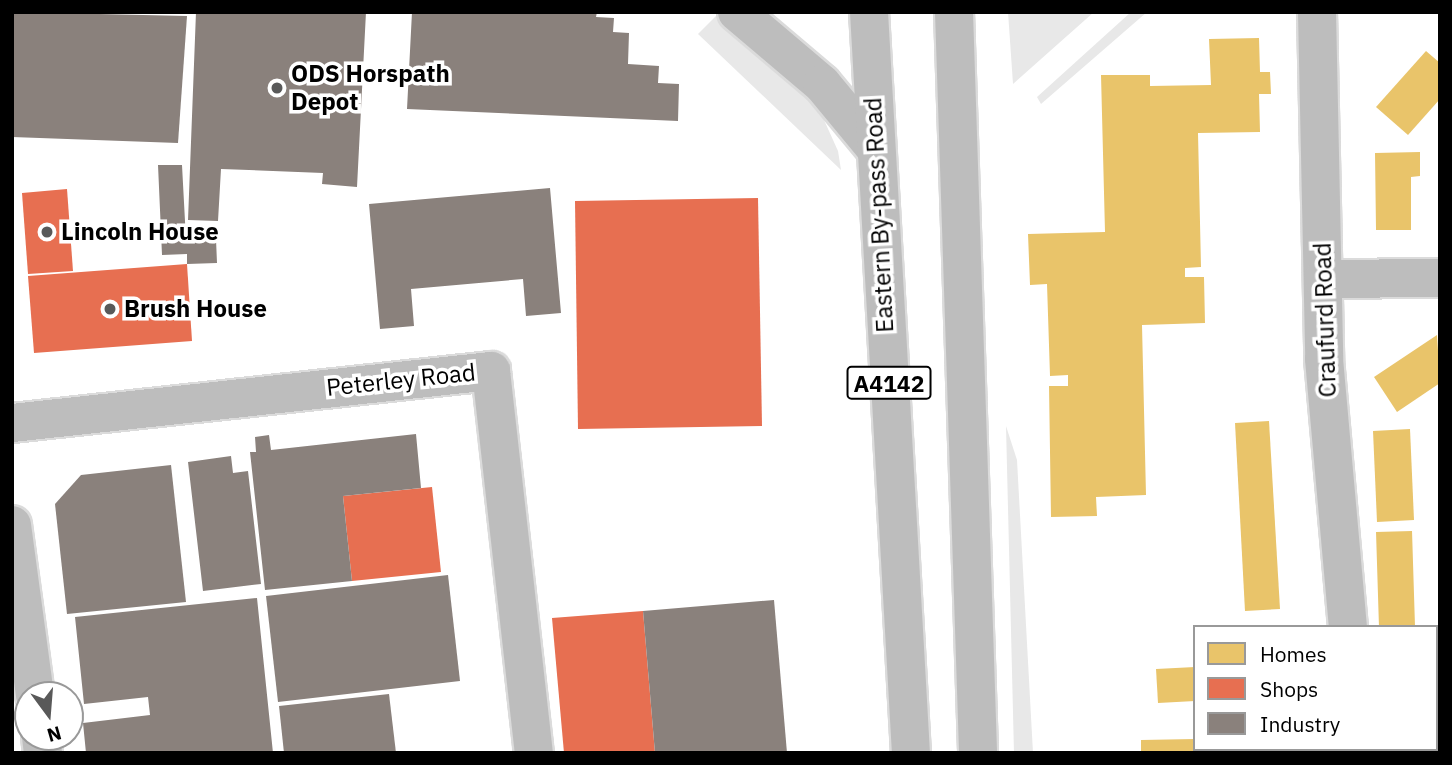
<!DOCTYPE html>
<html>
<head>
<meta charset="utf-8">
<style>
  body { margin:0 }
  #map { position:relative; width:1452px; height:765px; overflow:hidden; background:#fff; font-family:"IBM Plex Sans",sans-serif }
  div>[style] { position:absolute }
  .green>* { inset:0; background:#e8e8e8 }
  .homes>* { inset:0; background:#e9c46a }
  .shops>* { inset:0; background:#e76f51 }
  .industry>* { inset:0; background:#8a817c }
  .roads { filter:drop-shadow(2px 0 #dbdbdb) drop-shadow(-2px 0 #dbdbdb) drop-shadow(0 2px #dbdbdb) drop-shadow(0 -2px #dbdbdb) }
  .minor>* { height:38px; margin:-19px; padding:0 19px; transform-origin:19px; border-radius:19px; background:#bdbdbd }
  .highway>* { height:38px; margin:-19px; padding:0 19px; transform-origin:19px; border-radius:19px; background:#bdbdbd }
  .dots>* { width:19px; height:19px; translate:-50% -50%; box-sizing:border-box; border:4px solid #fff; border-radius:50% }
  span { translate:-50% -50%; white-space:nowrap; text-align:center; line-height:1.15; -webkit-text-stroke:7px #fff; paint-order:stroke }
  .shield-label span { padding:2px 5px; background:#fff; border:2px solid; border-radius:5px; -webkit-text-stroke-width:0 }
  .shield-label { font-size:23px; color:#000; font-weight:700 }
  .poi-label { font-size:24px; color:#000; font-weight:700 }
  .left { translate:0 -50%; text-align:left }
  .street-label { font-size:24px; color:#000 }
  .frame { position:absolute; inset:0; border:14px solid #000; pointer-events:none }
  .legend { position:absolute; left:1193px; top:625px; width:245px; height:126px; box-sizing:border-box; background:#fff; border:2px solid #999; margin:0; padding:9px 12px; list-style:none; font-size:21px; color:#000 }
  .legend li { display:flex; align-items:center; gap:14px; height:35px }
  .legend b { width:35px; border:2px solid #999 }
  .north { position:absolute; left:14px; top:681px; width:70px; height:70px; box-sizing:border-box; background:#fff; border:2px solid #999; border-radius:50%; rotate:164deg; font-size:19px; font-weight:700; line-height:28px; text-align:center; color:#000 }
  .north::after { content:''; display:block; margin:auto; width:24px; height:32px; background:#595959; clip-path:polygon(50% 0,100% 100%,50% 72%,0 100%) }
</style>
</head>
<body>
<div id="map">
  <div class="green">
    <i style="clip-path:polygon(1008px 12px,1094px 12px,1013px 84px)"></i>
    <i style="clip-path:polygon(1131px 12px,1147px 12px,1041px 104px,1037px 97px)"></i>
    <i style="clip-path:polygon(719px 13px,815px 100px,838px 151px,841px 170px,698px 34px)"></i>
    <i style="clip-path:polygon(1006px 426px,1017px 460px,1033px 753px,1014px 753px)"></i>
  </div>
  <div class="homes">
    <i style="clip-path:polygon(1259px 38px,1260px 72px,1270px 72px,1271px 94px,1259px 94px,1260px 132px,1198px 133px,1201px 267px,1185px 268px,1185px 277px,1204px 277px,1205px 323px,1142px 325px,1146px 495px,1096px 497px,1097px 516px,1051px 517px,1049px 386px,1068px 386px,1068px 375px,1050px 376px,1047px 284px,1030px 285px,1028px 234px,1105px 232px,1101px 75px,1150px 75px,1150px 86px,1211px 85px,1209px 39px)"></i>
    <i style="clip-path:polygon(1426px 51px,1440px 63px,1440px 99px,1408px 135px,1376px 107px)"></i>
    <i style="clip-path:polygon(1420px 152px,1420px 176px,1411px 177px,1411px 230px,1376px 230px,1375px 153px)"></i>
    <i style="clip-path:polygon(1437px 335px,1440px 383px,1397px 412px,1374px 377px)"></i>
    <i style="clip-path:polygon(1269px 421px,1280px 609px,1245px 611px,1235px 423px)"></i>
    <i style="clip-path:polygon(1410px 429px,1414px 520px,1377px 522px,1373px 431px)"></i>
    <i style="clip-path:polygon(1412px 531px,1415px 627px,1379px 627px,1376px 532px)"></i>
    <i style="clip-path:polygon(1195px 667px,1195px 701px,1158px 703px,1156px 669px)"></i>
    <i style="clip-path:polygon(1436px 671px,1440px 671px,1440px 706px,1436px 706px)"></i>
    <i style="clip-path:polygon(1195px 739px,1199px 753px,1141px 753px,1141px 740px)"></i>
  </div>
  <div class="shops">
    <i style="clip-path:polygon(67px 189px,73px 271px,28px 274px,22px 193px)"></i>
    <i style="clip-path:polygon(758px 198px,762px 426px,578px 429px,575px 201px)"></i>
    <i style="clip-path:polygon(187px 264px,192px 341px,34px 353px,28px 276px)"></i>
    <i style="clip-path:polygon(432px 487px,441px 572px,352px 581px,343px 496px)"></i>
    <i style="clip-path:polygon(643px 611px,655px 753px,564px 753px,552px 618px)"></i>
  </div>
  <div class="industry">
    <i style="clip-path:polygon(12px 12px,187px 16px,178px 143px,12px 137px)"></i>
    <i style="clip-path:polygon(196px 12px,366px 12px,357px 187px,322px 184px,323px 173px,221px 169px,218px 221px,188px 220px)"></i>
    <i style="clip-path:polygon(412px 12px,597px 12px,596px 17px,614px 18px,613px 32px,629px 33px,628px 64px,659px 66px,658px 83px,679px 84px,678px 121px,407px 109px)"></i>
    <i style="clip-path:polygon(158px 165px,182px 165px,186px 240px,216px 239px,217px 263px,187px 264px,187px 254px,162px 255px)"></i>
    <i style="clip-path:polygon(550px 188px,561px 313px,526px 316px,523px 279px,411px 289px,414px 326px,380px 329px,369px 204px)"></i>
    <i style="clip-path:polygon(416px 434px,421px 488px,343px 496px,352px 581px,265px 590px,250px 452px,256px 452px,255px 437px,269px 435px,271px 450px)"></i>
    <i style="clip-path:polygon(231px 456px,233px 473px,248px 471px,261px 584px,203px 591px,188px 462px)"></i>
    <i style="clip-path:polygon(171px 465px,186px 602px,67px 614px,55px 504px,81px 475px)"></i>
    <i style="clip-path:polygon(448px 575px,460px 681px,278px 702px,266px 596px)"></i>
    <i style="clip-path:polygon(257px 598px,273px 753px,86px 753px,83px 723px,150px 715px,148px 697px,84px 704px,75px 617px)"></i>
    <i style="clip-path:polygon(774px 600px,787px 753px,655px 753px,643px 611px)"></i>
    <i style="clip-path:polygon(389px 694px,396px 753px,284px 753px,279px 706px)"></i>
  </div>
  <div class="roads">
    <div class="minor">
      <i style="left:737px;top:12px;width:111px;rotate:40.3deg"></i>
      <i style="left:822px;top:84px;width:83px;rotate:50.4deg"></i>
      <i style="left:1317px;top:12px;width:347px;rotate:88.8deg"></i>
      <i style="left:1324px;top:359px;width:269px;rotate:84.9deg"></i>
      <i style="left:1323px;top:279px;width:117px;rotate:-0.5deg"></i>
      <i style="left:12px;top:423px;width:482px;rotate:-6.2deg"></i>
      <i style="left:491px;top:371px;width:384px;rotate:83.6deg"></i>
      <i style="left:12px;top:525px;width:172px;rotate:82.3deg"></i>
      <i style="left:41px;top:737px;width:16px;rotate:83deg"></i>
      <i style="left:1436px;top:741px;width:4px"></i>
      <i style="left:1352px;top:753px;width:4px;rotate:-63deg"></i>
    </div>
    <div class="highway">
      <i style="left:869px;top:12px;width:742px;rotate:86.76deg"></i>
      <i style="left:954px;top:12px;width:741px;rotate:88.14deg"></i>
    </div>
  </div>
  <div class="dots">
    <i style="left:277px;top:88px;background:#595959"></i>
    <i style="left:47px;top:232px;background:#595959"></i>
    <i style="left:110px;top:309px;background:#595959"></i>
  </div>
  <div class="shield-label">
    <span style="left:889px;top:383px">A4142</span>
  </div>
  <div class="poi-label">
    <span class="left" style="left:291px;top:88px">ODS Horspath<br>Depot</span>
    <span class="left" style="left:61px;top:232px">Lincoln House</span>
    <span class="left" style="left:124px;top:309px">Brush House</span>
  </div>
  <div class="street-label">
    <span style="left:879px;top:215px;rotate:-93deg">Eastern By-pass Road</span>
    <span style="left:1325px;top:320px;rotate:-92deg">Craufurd Road</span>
    <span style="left:401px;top:380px;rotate:-6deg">Peterley Road</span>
  </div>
  <div class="frame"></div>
  <ul class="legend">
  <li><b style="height:19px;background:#e9c46a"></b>Homes</li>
  <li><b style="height:19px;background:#e76f51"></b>Shops</li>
  <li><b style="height:19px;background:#8a817c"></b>Industry</li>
  </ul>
  <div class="north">N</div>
</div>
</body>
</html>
